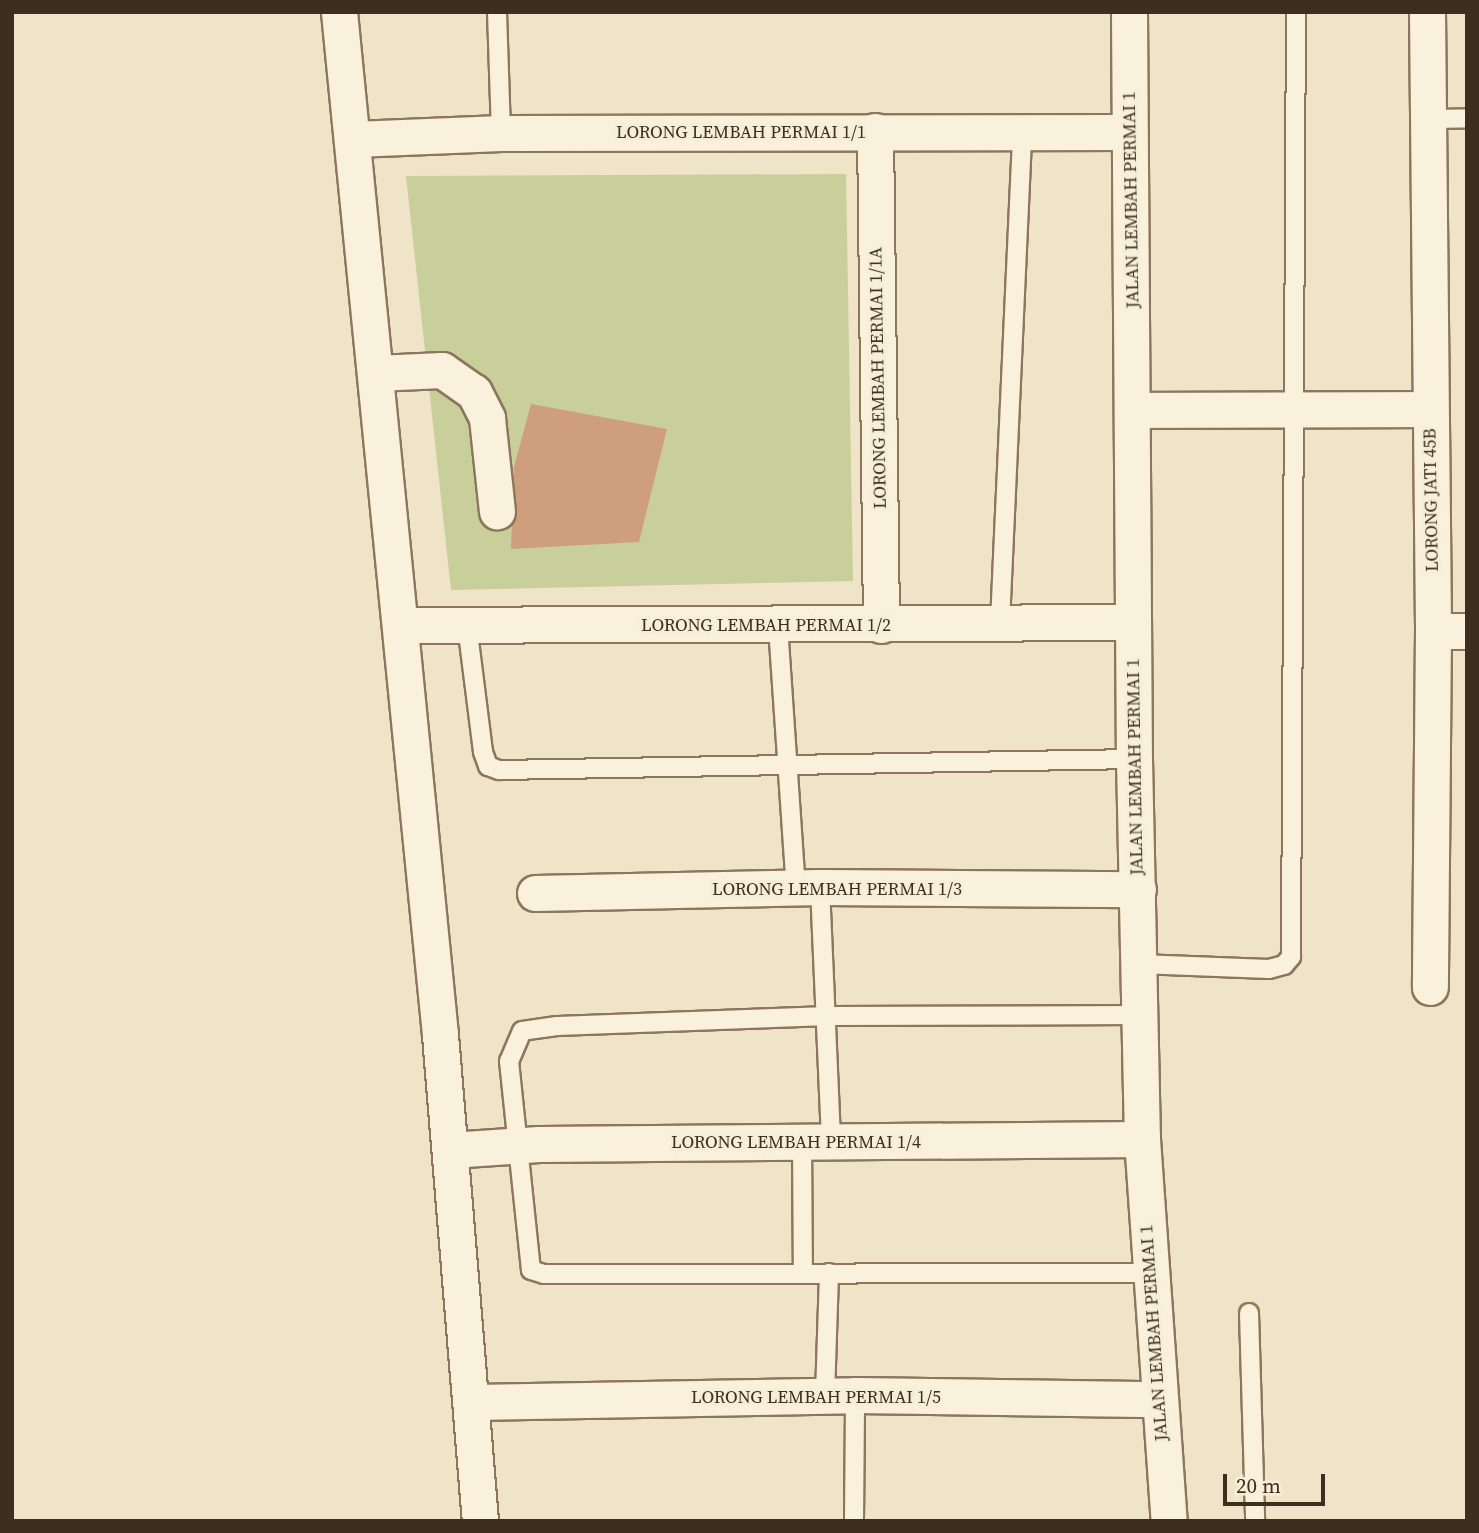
<!DOCTYPE html>
<html>
<head>
<meta charset="utf-8">
<style>
  body { margin:0 }
  #map { position:relative; width:1479px; height:1533px; overflow:hidden; background:#f0e4c8; font-family:"Source Serif 4",serif }
  div>[style] { position:absolute }
  .green>* { inset:0; background:#c9cf9b }
  .building>* { inset:0; background:#cf9f7d }
  .roads { filter:drop-shadow(2px 0 #8d765c) drop-shadow(-2px 0 #8d765c) drop-shadow(0 2px #8d765c) drop-shadow(0 -2px #8d765c) }
  .lane>* { height:18px; margin:-9px; padding:0 9px; transform-origin:9px; border-radius:9px; background:#faf1dc }
  .street>* { height:35px; margin:-17.5px; padding:0 17.5px; transform-origin:17.5px; border-radius:17.5px; background:#faf1dc }
  span { translate:-50% -50%; white-space:nowrap; text-align:center; line-height:1.15; -webkit-text-stroke:6px #f7eed8; paint-order:stroke }
  .street-label { font-size:18px; color:#3d2e20 }
  .frame { position:absolute; inset:0; border:14px solid #3d2e20; pointer-events:none }
  .scale { position:absolute; left:1223px; top:1474px; width:102px; height:32px; box-sizing:border-box; border:4px solid #3d2e20; border-top:0; padding-left:9px; font-size:21px; line-height:24px; white-space:nowrap; color:#3d2e20; -webkit-text-stroke:5px #f7eed8; paint-order:stroke }
</style>
</head>
<body>
<div id="map">
  <div class="green">
    <i style="clip-path:polygon(846px 174px,853px 581px,451px 590px,406px 176px)"></i>
  </div>
  <div class="building">
    <i style="clip-path:polygon(531px 404px,667px 429px,639px 542px,511px 549px,514px 467px)"></i>
  </div>
  <div class="roads">
    <div class="lane">
      <i style="left:497px;top:12px;width:121px;rotate:88.1deg"></i>
      <i style="left:1428px;top:119px;width:39px;rotate:-1deg"></i>
      <i style="left:1000px;top:623px;width:491px;rotate:-87.4deg"></i>
      <i style="left:467px;top:625px;width:128px;rotate:82.8deg"></i>
      <i style="left:483px;top:752px;width:15px;rotate:70deg"></i>
      <i style="left:488px;top:766px;width:12px;rotate:20deg"></i>
      <i style="left:499px;top:770px;width:635px;rotate:-0.99deg"></i>
      <i style="left:778px;top:626px;width:263px;rotate:86.1deg"></i>
      <i style="left:820px;top:887px;width:255px;rotate:87.5deg"></i>
      <i style="left:1139px;top:964px;width:130px;rotate:2.2deg"></i>
      <i style="left:1269px;top:969px;width:16px;rotate:-15deg"></i>
      <i style="left:1284px;top:965px;width:11px;rotate:-49deg"></i>
      <i style="left:1291px;top:957px;width:945px;rotate:-89.7deg"></i>
      <i style="left:1141px;top:1015px;width:313px;rotate:179.8deg"></i>
      <i style="left:828px;top:1016px;width:271px;rotate:177.9deg"></i>
      <i style="left:557px;top:1026px;width:35px;rotate:172deg"></i>
      <i style="left:522px;top:1031px;width:33px;rotate:113deg"></i>
      <i style="left:509px;top:1061px;width:210px;rotate:84deg"></i>
      <i style="left:531px;top:1270px;width:14px;rotate:17deg"></i>
      <i style="left:544px;top:1274px;width:604px;rotate:-0.09deg"></i>
      <i style="left:802px;top:1141px;width:131px;rotate:89.6deg"></i>
      <i style="left:1249px;top:1313px;width:208px;rotate:88.3deg"></i>
      <i style="left:825px;top:1395px;width:122px;rotate:-88.1deg"></i>
      <i style="left:854px;top:1521px;width:126px;rotate:-89.5deg"></i>
    </div>
    <div class="street">
      <i style="left:339px;top:12px;width:1028px;rotate:84.36deg"></i>
      <i style="left:440px;top:1035px;width:488px;rotate:85.3deg"></i>
      <i style="left:1129px;top:12px;width:747px;rotate:89.62deg"></i>
      <i style="left:1134px;top:759px;width:380px;rotate:88.8deg"></i>
      <i style="left:1142px;top:1139px;width:383px;rotate:86deg"></i>
      <i style="left:1427px;top:12px;width:619px;rotate:89.44deg"></i>
      <i style="left:1433px;top:631px;width:356px;rotate:90.5deg"></i>
      <i style="left:875px;top:131px;width:494px;rotate:89.3deg"></i>
      <i style="left:354px;top:139px;width:147px;rotate:-2.3deg"></i>
      <i style="left:501px;top:133px;width:628px;rotate:-0.09deg"></i>
      <i style="left:376px;top:373px;width:66px;rotate:-2.6deg"></i>
      <i style="left:442px;top:370px;width:39px;rotate:35deg"></i>
      <i style="left:474px;top:392px;width:29px;rotate:63deg"></i>
      <i style="left:487px;top:418px;width:94px;rotate:83.9deg"></i>
      <i style="left:1134px;top:410px;width:295px;rotate:-0.2deg"></i>
      <i style="left:400px;top:625px;width:732px;rotate:-0.23deg"></i>
      <i style="left:1433px;top:631px;width:34px"></i>
      <i style="left:535px;top:893px;width:285px;rotate:-1.2deg"></i>
      <i style="left:820px;top:887px;width:318px;rotate:0.4deg"></i>
      <i style="left:450px;top:1150px;width:89px;rotate:-3.9deg"></i>
      <i style="left:539px;top:1144px;width:603px;rotate:-0.48deg"></i>
      <i style="left:473px;top:1402px;width:382px;rotate:-1deg"></i>
      <i style="left:855px;top:1395px;width:304px;rotate:0.8deg"></i>
    </div>
  </div>
  <div class="street-label">
    <span style="left:741px;top:132px">LORONG LEMBAH PERMAI 1/1</span>
    <span style="left:1131px;top:200px;rotate:-91deg">JALAN LEMBAH PERMAI 1</span>
    <span style="left:878px;top:378px;rotate:-91deg">LORONG LEMBAH PERMAI 1/1A</span>
    <span style="left:1431px;top:500px;rotate:-91deg">LORONG JATI 45B</span>
    <span style="left:766px;top:625px">LORONG LEMBAH PERMAI 1/2</span>
    <span style="left:1135px;top:767px;rotate:-91deg">JALAN LEMBAH PERMAI 1</span>
    <span style="left:837px;top:889px">LORONG LEMBAH PERMAI 1/3</span>
    <span style="left:796px;top:1142px">LORONG LEMBAH PERMAI 1/4</span>
    <span style="left:1154px;top:1333px;rotate:-94deg">JALAN LEMBAH PERMAI 1</span>
    <span style="left:816px;top:1397px">LORONG LEMBAH PERMAI 1/5</span>
  </div>
  <div class="frame"></div>
  <div class="scale">20 m</div>
</div>
</body>
</html>
